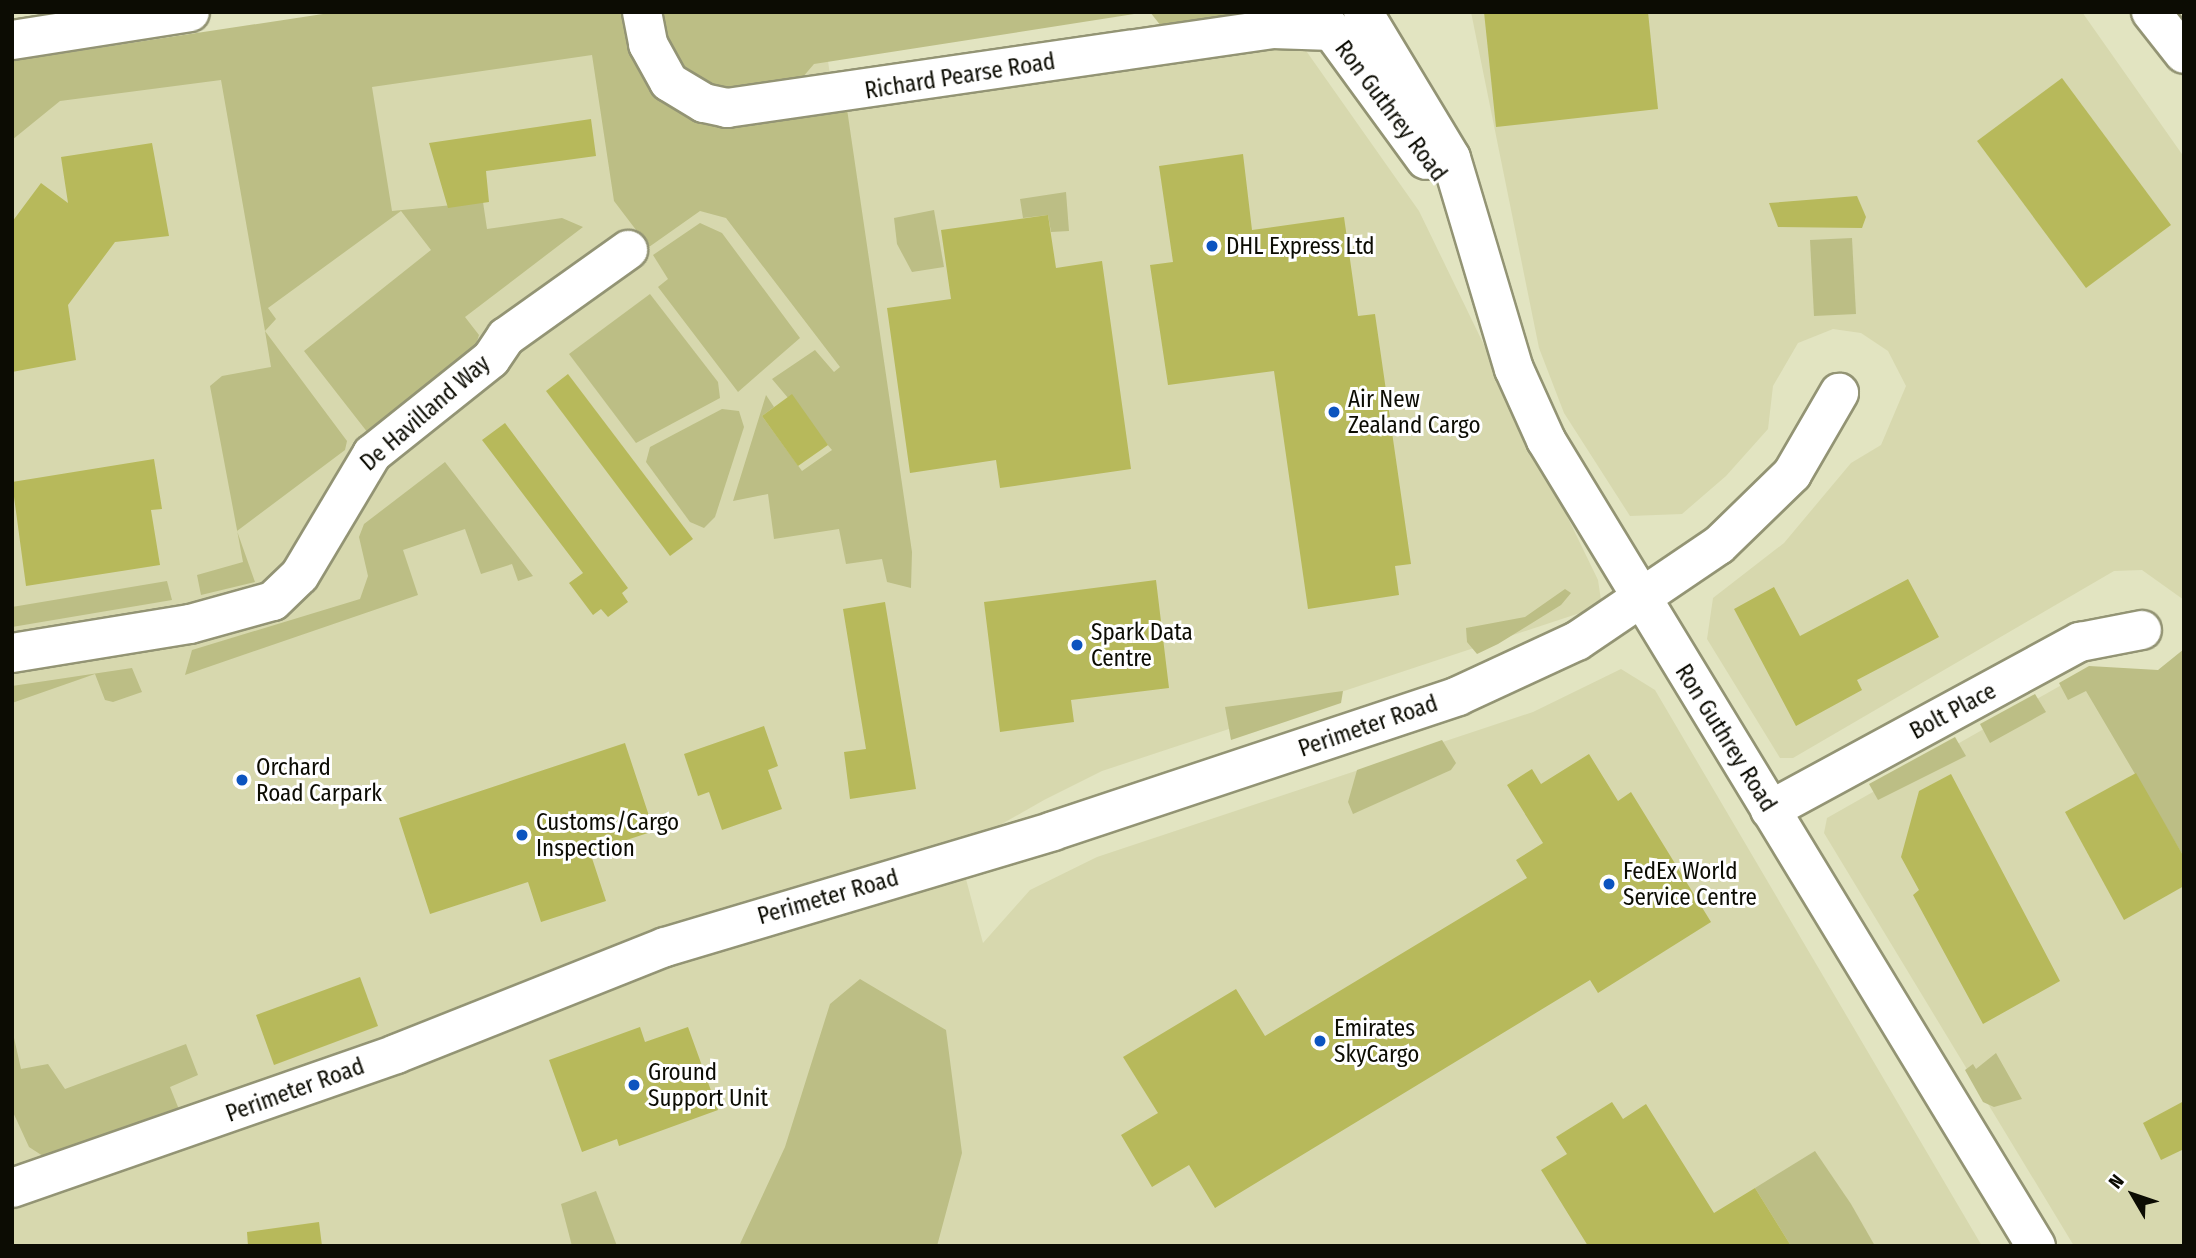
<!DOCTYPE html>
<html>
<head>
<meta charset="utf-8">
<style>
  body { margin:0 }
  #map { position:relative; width:2196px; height:1258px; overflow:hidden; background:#e2e4c1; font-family:"Fira Sans Condensed",sans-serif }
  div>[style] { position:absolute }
  .built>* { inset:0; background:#d7d8ae }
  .green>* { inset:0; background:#bcbe85 }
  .building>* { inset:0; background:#b7b95b }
  .roads { filter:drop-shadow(2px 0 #939474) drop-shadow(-2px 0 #939474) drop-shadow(0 2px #939474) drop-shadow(0 -2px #939474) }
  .minor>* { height:38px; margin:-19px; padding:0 19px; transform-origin:19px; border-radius:19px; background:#fff }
  .major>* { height:38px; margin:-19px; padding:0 19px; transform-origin:19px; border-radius:19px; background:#fff }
  .highway>* { height:38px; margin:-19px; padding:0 19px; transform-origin:19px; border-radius:19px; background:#fff }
  .dots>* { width:19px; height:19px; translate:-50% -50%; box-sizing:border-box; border:4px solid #fff; border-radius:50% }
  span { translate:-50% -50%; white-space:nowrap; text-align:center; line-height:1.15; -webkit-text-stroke:6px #fff; paint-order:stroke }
  .street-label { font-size:23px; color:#0c0c03 }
  .poi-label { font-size:23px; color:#0c0c03 }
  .left { translate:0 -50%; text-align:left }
  .frame { position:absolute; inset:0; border:14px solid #0c0c03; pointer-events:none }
  .north { position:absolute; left:2098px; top:1160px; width:70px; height:70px; -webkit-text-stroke:5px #fff; paint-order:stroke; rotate:309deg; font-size:19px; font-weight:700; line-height:28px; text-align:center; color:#0c0c03 }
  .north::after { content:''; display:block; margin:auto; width:24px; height:32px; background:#0c0c03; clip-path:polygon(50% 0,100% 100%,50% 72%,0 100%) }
</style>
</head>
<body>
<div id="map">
  <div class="built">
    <i style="clip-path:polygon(401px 12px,821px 12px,835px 110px,1302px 45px,1419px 211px,1598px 580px,1601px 600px,1583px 612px,1102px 771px,1044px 800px,958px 849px,983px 943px,1030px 890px,1097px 857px,1533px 712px,1621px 669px,1655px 690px,1982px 1246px,12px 1246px,12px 76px)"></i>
    <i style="clip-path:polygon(1471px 12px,2082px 12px,2184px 157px,2184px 600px,2142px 570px,2114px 571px,1793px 758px,1780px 758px,1707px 639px,1713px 598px,1784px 543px,1851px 463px,1881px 445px,1906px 386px,1888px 351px,1861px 333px,1833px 329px,1798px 343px,1773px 386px,1768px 429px,1726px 476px,1682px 514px,1630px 516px,1564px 413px,1539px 348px)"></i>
    <i style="clip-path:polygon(2184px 652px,2184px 1246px,2074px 1246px,1824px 833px,1827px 818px,2088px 670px,2142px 678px,2172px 670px)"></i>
  </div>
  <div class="green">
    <i style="clip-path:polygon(336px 12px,627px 12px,649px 83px,847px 109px,912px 552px,911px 588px,887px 582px,882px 559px,846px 564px,839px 529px,774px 539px,768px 494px,733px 501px,766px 395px,774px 407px,762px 416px,802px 471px,832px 450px,772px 379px,815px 350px,834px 372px,840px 367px,726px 218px,700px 211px,649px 247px,614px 201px,592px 55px,372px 87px,392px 211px,483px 202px,487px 229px,562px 218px,583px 227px,465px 317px,479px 335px,474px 351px,368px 433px,304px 351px,431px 250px,401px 211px,268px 308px,276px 319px,265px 331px,347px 441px,345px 450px,237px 531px,255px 582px,201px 595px,197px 575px,243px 562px,210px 386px,222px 376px,271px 367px,265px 331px,221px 80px,60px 101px,12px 140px,12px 61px)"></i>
    <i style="clip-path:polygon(658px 12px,1147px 12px,814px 64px,802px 78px,730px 92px,701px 85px,670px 57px)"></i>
    <i style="clip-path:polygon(1150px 12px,1283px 12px,1161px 26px)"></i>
    <i style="clip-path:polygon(1066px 192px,1069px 231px,1051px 232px,1048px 215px,1023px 218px,1020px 199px)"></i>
    <i style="clip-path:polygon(934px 210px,944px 267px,912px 272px,897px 244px,894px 218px)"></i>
    <i style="clip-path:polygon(700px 223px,722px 233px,800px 338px,738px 392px,658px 287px,668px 279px,653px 255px)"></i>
    <i style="clip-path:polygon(1852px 238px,1856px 314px,1814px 316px,1810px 240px)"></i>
    <i style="clip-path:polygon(650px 294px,718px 382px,720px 398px,636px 443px,569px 354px)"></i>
    <i style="clip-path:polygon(722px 409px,739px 411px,744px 427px,715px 517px,704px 528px,690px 522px,646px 462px,650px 447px)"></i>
    <i style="clip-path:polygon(445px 462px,533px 576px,518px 581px,512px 564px,481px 574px,465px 529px,403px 550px,418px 595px,185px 675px,192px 650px,360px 599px,368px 576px,359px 537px,364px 524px)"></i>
    <i style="clip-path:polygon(167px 581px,172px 600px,12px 627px,12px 607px)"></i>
    <i style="clip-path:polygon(1565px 589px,1571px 593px,1561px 605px,1498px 644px,1477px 654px,1467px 642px,1466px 628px,1525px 617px)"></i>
    <i style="clip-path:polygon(2184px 649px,2184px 857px,2086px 691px,2068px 700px,2059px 683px,2089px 666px,2158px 670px)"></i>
    <i style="clip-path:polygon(132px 668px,142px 692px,113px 702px,105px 700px,95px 674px,12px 703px,12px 686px)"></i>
    <i style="clip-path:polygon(1343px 691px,1341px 703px,1231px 740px,1225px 707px)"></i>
    <i style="clip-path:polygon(2035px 694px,2046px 712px,1990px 743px,1980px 724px)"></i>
    <i style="clip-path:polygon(1955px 737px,1966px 756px,1878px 800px,1869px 784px)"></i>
    <i style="clip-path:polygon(1442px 740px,1456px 763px,1451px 770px,1353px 814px,1348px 802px,1357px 770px)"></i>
    <i style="clip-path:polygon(860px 979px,946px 1030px,962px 1153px,937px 1246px,739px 1246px,785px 1147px,830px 1004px)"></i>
    <i style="clip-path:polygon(12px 1029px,21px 1069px,48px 1064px,65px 1089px,186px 1044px,198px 1075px,170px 1087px,180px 1112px,46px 1158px,29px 1147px,12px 1110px)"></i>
    <i style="clip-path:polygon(1996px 1053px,2022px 1099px,1994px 1107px,1983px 1102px,1965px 1070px,1973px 1064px,1976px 1069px)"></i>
    <i style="clip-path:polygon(1815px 1151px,1851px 1204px,1875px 1246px,1791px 1246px,1755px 1188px)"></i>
    <i style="clip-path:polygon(596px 1191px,617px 1246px,572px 1246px,561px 1204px)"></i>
  </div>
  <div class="building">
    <i style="clip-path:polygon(1484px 12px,1648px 12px,1658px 109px,1496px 127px)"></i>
    <i style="clip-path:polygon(2062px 78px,2171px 225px,2086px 288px,1977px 141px)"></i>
    <i style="clip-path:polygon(591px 119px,596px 156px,486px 171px,489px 202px,448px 208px,429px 143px)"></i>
    <i style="clip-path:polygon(152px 143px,169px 236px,115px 242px,68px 305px,76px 360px,12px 372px,12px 222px,41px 183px,68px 203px,61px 157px)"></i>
    <i style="clip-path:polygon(1243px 154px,1252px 230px,1344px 217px,1358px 316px,1375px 314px,1411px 564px,1395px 566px,1399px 595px,1308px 609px,1274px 371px,1168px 385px,1150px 265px,1173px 262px,1159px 166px)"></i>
    <i style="clip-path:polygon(1857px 196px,1866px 217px,1862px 228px,1778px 227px,1769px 203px)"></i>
    <i style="clip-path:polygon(1048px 215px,1056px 268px,1102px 261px,1131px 469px,1000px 488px,996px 460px,910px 473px,887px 308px,951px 299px,941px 230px)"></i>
    <i style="clip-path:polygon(568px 374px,693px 539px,670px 556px,546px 391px)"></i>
    <i style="clip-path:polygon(792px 394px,828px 445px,798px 466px,762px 416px)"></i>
    <i style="clip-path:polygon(505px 423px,628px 588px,622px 593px,628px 602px,608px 617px,601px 609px,593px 615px,569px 583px,583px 573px,482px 440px)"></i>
    <i style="clip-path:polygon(154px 459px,162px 509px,151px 510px,160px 565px,26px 586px,12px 482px)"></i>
    <i style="clip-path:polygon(1908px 579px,1939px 637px,1857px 680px,1862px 690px,1796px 726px,1734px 609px,1774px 587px,1800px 636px)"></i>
    <i style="clip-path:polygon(1156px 580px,1169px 688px,1071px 700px,1074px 722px,1000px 732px,984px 602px)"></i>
    <i style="clip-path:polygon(885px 602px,916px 789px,850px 799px,844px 752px,866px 749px,843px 609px)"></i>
    <i style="clip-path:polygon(764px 726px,778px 766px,768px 770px,782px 809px,722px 830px,709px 792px,698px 796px,684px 754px)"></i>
    <i style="clip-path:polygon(625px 743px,654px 831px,590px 852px,606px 901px,541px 922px,528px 882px,430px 914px,399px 818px)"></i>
    <i style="clip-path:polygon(1589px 754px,1618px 801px,1631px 792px,1711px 922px,1598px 993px,1590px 980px,1215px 1208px,1189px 1165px,1152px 1187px,1121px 1135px,1158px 1113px,1123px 1057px,1236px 989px,1265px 1036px,1527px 878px,1516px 860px,1543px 843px,1507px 785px,1532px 769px,1541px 784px)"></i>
    <i style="clip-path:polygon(2136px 773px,2184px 857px,2184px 886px,2124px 920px,2065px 812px)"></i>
    <i style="clip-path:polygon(1951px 774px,2060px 981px,1983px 1024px,1913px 895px,1919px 890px,1901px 857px,1919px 791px)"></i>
    <i style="clip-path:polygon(360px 977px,378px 1026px,274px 1065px,256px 1015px)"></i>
    <i style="clip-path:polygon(640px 1027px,645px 1042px,688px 1027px,718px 1110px,619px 1146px,617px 1139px,582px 1152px,549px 1060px)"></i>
    <i style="clip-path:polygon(2184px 1101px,2184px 1149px,2161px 1160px,2143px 1123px)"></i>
    <i style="clip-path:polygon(1612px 1102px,1623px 1119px,1646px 1104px,1714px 1213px,1755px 1188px,1791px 1246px,1588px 1246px,1541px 1170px,1567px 1154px,1556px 1137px)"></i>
    <i style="clip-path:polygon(319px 1222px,322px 1246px,248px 1246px,247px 1232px)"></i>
  </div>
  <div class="roads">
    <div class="minor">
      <i style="left:642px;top:12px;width:33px;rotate:79deg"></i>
      <i style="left:648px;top:44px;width:43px;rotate:61.1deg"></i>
      <i style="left:669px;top:82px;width:41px;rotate:31deg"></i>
      <i style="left:704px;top:103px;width:24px;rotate:12deg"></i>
      <i style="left:727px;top:108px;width:552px;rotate:-8.23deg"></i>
      <i style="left:1273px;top:29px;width:59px;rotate:1.9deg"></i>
      <i style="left:1318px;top:12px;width:183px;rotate:53.9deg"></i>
      <i style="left:1363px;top:12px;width:170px;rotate:58.9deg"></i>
      <i style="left:1451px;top:158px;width:220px;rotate:73.4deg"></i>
      <i style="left:1514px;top:369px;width:78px;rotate:65.7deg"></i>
      <i style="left:1546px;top:440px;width:943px;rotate:58.7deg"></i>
      <i style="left:12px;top:653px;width:180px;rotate:-9.3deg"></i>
      <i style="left:190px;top:624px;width:86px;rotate:-15.5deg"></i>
      <i style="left:273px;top:601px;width:37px;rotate:-44deg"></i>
      <i style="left:300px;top:575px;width:141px;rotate:-59.2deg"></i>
      <i style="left:372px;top:454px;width:152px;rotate:-38.6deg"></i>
      <i style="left:491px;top:359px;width:27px;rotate:-56deg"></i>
      <i style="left:506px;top:337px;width:150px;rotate:-35.5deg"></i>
      <i style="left:1770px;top:810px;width:353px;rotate:-28.5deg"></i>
      <i style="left:2080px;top:642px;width:63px;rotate:-11deg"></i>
      <i style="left:12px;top:1188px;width:407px;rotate:-19.2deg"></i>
      <i style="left:396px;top:1054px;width:289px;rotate:-21.7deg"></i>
      <i style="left:665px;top:947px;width:405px;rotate:-16.6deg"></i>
      <i style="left:1053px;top:831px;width:427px;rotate:-18.4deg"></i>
      <i style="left:1458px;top:696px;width:131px;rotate:-24.8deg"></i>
      <i style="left:1577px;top:641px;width:171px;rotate:-34.1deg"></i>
      <i style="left:1719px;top:545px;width:102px;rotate:-44.2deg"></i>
      <i style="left:1792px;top:474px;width:94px;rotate:-59.9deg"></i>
    </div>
    <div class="major">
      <i style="left:12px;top:40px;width:180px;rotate:-8.9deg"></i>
    </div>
    <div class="highway">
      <i style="left:2151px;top:12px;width:53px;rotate:51.8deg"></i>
    </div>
  </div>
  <div class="dots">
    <i style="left:1212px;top:246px;background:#0c54bf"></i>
    <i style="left:1334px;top:412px;background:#0c54bf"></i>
    <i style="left:1077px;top:645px;background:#0c54bf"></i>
    <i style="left:242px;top:780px;background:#0c54bf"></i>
    <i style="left:522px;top:835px;background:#0c54bf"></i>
    <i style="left:1609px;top:884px;background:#0c54bf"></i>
    <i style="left:1320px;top:1041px;background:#0c54bf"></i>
    <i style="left:634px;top:1085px;background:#0c54bf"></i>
  </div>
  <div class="street-label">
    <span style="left:960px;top:76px;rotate:-9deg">Richard Pearse Road</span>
    <span style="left:1391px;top:111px;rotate:53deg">Ron Guthrey Road</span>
    <span style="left:425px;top:413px;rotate:-41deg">De Havilland Way</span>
    <span style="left:1953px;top:711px;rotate:-28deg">Bolt Place</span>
    <span style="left:1368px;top:726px;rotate:-19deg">Perimeter Road</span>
    <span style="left:1726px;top:738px;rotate:58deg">Ron Guthrey Road</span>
    <span style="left:828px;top:897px;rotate:-16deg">Perimeter Road</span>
    <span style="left:295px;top:1090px;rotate:-20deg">Perimeter Road</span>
  </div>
  <div class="poi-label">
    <span class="left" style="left:1226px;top:246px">DHL Express Ltd</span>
    <span class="left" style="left:1348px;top:412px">Air New<br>Zealand Cargo</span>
    <span class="left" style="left:1091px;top:645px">Spark Data<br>Centre</span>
    <span class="left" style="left:256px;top:780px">Orchard<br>Road Carpark</span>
    <span class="left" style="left:536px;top:835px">Customs/Cargo<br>Inspection</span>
    <span class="left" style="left:1623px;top:884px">FedEx World<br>Service Centre</span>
    <span class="left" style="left:1334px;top:1041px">Emirates<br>SkyCargo</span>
    <span class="left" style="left:648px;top:1085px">Ground<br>Support Unit</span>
  </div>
  <div class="frame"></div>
  <div class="north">N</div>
</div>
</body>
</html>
